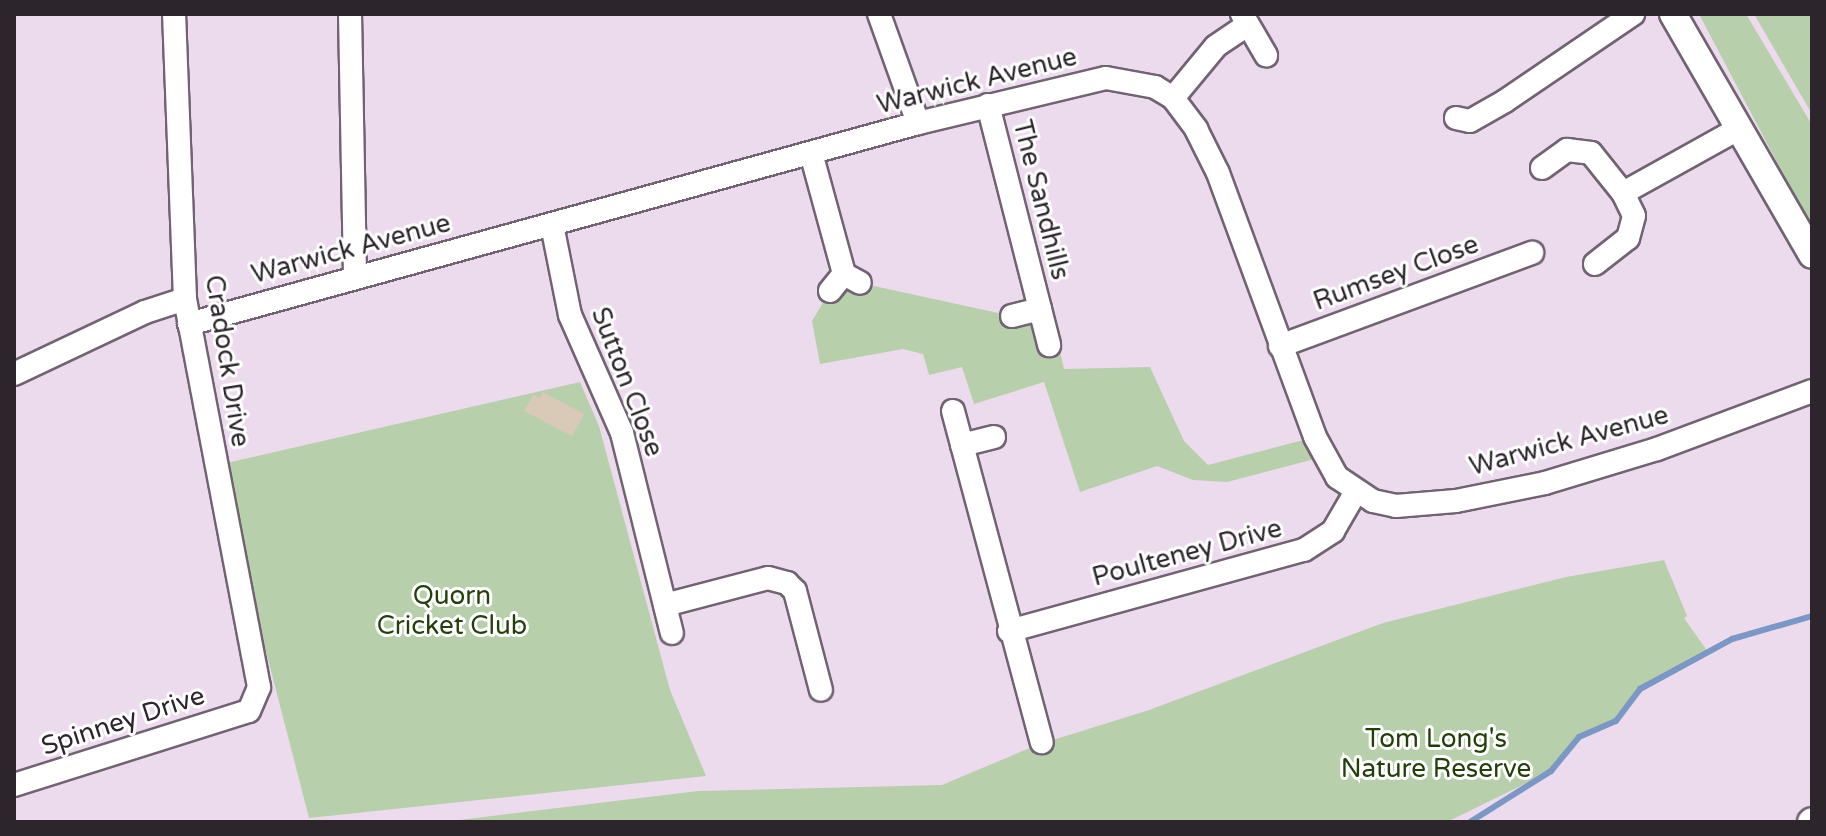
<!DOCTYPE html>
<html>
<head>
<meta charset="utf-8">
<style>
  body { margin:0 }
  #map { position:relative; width:1826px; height:836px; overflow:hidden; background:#ecdbed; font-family:"Varela Round",sans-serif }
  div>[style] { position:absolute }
  .green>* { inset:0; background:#b8cfab }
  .stream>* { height:6px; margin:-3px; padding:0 3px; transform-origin:3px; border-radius:3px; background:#7b97c5 }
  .building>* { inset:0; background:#d8cab7 }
  .roads { filter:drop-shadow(2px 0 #716372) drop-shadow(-2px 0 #716372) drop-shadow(0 2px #716372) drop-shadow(0 -2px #716372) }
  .minor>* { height:22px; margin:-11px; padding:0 11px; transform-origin:11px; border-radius:11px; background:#fff }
  .tertiary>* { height:26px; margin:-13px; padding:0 13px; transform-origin:13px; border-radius:13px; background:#fff }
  span { translate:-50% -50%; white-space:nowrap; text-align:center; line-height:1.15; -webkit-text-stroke:6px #fff; paint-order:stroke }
  .street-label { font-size:26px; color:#2c262c }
  .park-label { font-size:26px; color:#23400b }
  .frame { position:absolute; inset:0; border:16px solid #2c262c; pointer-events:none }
</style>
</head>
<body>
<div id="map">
  <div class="green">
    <i style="clip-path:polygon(1699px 14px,1746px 14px,1812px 125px,1812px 229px)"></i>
    <i style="clip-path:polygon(1754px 14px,1812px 14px,1812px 114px)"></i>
    <i style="clip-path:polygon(860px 283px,1012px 316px,1040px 309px,1058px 343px,1064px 369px,1150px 367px,1184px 441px,1208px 465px,1315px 437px,1326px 456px,1227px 482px,1193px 480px,1157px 466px,1080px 492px,1044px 382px,974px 404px,962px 367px,929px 375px,923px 354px,903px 349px,820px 364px,812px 321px,830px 291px)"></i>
    <i style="clip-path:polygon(580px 382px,599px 426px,670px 690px,706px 776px,309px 818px,218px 465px)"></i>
    <i style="clip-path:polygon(1664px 560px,1687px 616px,1684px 618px,1708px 652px,1649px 684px,1616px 721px,1579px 737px,1551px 771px,1447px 822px,443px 822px,698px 791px,942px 785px,1037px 745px,1149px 710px,1383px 623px,1566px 577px)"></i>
  </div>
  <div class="stream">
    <i style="left:1470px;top:822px;width:96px;rotate:-32.2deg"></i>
    <i style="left:1551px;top:771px;width:44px;rotate:-50.5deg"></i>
    <i style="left:1579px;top:737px;width:40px;rotate:-23.4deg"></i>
    <i style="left:1616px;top:721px;width:40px;rotate:-53deg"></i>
    <i style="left:1640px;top:689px;width:105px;rotate:-28.5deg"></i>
    <i style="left:1732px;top:639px;width:83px;rotate:-16deg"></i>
  </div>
  <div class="building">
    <i style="clip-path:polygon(543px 392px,584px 414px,572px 436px,524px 411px,533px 395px,540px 398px)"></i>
  </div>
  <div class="roads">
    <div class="minor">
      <i style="left:350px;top:14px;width:260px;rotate:88.9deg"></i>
      <i style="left:879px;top:14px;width:116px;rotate:70.3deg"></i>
      <i style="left:1242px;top:14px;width:48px;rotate:59.7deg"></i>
      <i style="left:1173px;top:98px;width:67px;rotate:-50.4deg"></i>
      <i style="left:1216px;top:46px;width:37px;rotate:-34deg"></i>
      <i style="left:988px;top:105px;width:248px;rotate:75.7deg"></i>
      <i style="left:1456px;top:118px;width:14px;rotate:12deg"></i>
      <i style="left:1470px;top:121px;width:40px;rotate:-29.7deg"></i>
      <i style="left:1505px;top:101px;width:155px;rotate:-34.2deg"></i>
      <i style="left:811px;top:153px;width:125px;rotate:74.7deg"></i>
      <i style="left:1542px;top:168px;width:31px;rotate:-36deg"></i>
      <i style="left:1567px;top:150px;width:24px;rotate:7deg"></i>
      <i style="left:1591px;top:153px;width:51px;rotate:51.3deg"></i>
      <i style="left:1623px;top:193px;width:25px;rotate:64deg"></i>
      <i style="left:1634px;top:216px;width:23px;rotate:105deg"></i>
      <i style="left:1628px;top:238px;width:42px;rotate:141.8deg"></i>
      <i style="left:1623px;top:193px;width:132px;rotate:-29.1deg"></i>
      <i style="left:552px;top:225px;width:92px;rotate:78.7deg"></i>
      <i style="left:570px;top:315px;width:129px;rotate:66.2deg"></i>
      <i style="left:622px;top:433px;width:206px;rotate:76deg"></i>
      <i style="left:830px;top:291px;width:22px;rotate:-51deg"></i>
      <i style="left:844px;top:274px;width:18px;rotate:29deg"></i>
      <i style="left:1012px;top:316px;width:29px;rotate:-14deg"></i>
      <i style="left:189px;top:324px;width:756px;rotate:-15.41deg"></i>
      <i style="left:918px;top:123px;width:193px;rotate:-13.5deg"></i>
      <i style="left:1106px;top:78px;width:50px;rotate:10.4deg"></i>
      <i style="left:1155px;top:87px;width:21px;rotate:31deg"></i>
      <i style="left:1173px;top:98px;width:39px;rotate:53deg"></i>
      <i style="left:1196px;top:129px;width:49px;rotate:63.4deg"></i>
      <i style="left:1218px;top:173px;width:281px;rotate:69.8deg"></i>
      <i style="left:1315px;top:437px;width:46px;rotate:61.2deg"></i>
      <i style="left:1337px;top:477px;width:43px;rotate:33.7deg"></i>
      <i style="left:1373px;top:501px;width:24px;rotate:12deg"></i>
      <i style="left:1396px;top:506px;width:60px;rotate:-4.8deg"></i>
      <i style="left:1456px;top:501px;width:91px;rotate:-11.4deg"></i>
      <i style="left:1545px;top:483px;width:117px;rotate:-16.9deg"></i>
      <i style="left:1657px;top:449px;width:165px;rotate:-20.5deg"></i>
      <i style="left:1280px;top:346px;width:269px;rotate:-20.3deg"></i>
      <i style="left:14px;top:374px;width:145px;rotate:-25.3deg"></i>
      <i style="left:145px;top:312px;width:42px;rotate:-18deg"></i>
      <i style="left:953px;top:411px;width:343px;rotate:75deg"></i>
      <i style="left:962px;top:445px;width:33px;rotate:-14deg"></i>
      <i style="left:665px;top:605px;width:106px;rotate:-14.7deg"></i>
      <i style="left:768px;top:578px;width:20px;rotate:15deg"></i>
      <i style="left:787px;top:583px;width:11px;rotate:45deg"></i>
      <i style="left:795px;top:591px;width:102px;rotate:75.3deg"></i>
      <i style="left:1009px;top:631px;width:306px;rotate:-15.4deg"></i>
      <i style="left:1304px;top:550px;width:35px;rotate:-33deg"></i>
      <i style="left:1333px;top:531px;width:44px;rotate:-59.9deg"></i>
      <i style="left:14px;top:785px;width:246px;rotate:-17.5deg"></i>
      <i style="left:249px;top:711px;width:26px;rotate:-67deg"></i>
      <i style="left:259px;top:687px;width:395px;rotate:-100.8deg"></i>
      <i style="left:185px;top:299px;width:285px;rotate:-92.2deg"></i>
    </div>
    <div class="tertiary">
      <i style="left:1673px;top:14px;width:278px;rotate:60deg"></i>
      <i style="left:1811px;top:822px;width:1px;rotate:-45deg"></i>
    </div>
  </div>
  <div class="street-label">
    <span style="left:977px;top:81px;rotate:-14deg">Warwick Avenue</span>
    <span style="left:1041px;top:200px;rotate:76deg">The Sandhills</span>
    <span style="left:351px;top:249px;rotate:-15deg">Warwick Avenue</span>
    <span style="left:1396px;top:273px;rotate:-20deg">Rumsey Close</span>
    <span style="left:227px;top:361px;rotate:81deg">Cradock Drive</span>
    <span style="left:627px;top:382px;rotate:69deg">Sutton Close</span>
    <span style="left:1569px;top:441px;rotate:-15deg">Warwick Avenue</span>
    <span style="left:1187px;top:553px;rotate:-15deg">Poulteney Drive</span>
    <span style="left:123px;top:721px;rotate:-18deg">Spinney Drive</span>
  </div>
  <div class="park-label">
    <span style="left:452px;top:611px">Quorn<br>Cricket Club</span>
    <span style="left:1436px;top:754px">Tom Long's<br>Nature Reserve</span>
  </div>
  <div class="frame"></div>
</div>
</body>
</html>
